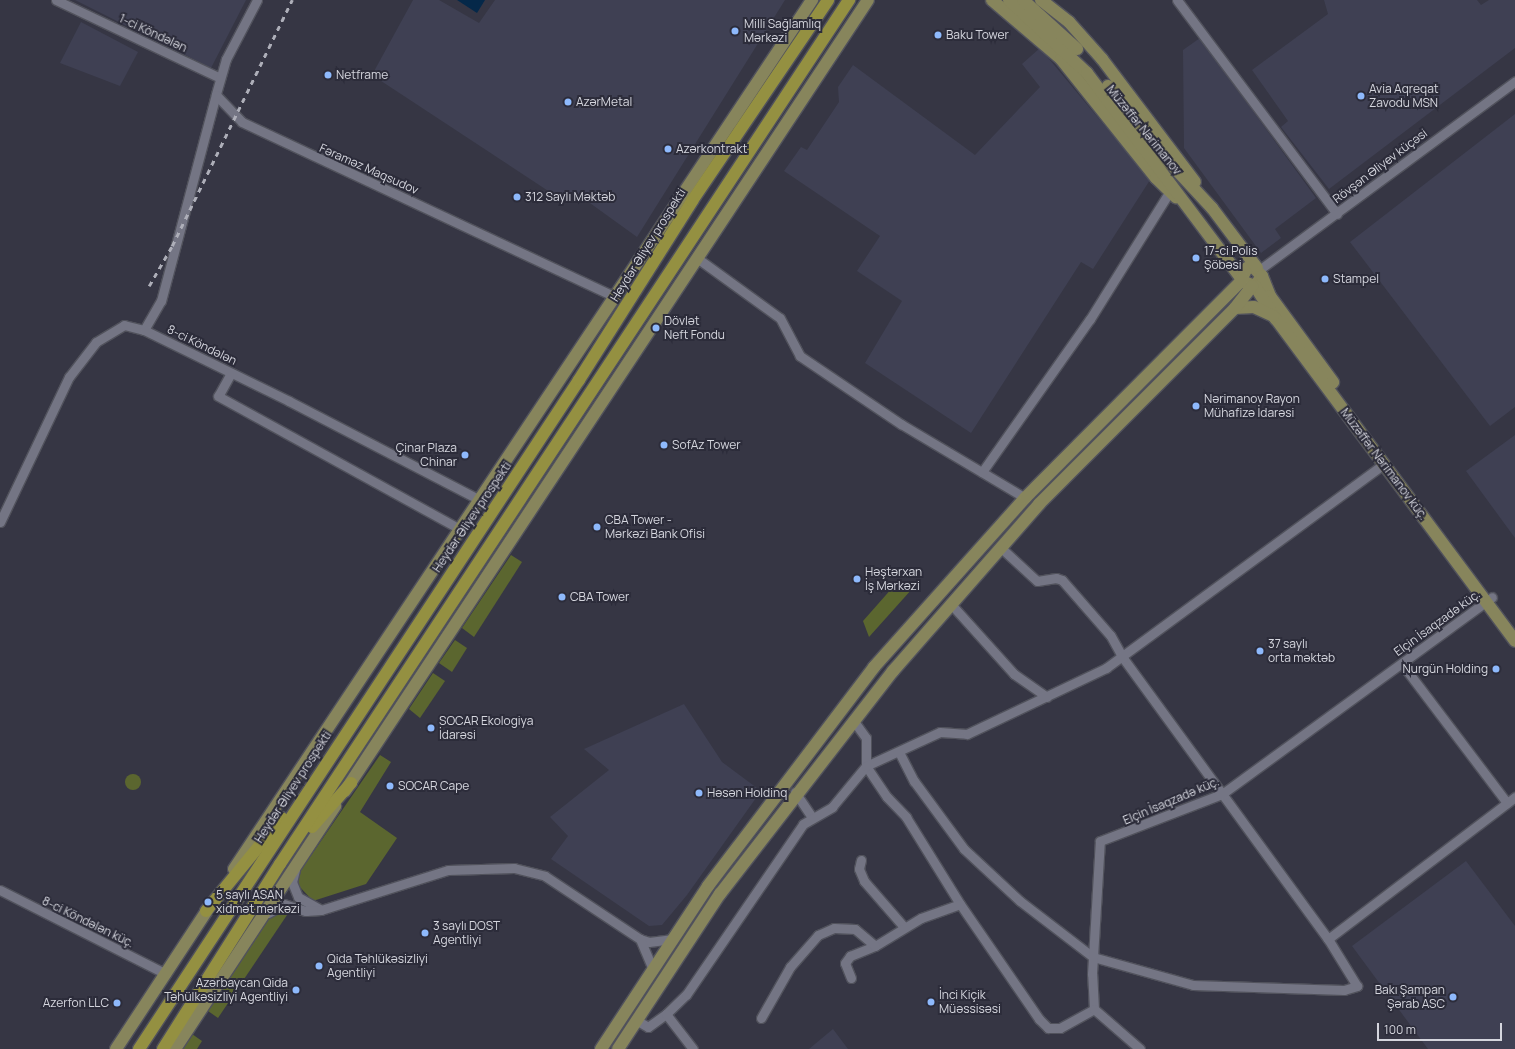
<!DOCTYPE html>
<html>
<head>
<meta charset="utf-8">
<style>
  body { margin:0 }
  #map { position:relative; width:1515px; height:1049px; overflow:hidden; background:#363644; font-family:Manrope,sans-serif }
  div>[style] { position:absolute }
  .built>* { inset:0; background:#3f4053 }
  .green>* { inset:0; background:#5b662f }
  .round { border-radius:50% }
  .water>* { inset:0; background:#052849 }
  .roads { filter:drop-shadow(1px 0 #51525c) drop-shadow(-1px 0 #51525c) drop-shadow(0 1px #51525c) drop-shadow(0 -1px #51525c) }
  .minor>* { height:9px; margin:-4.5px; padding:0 4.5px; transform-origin:4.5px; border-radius:4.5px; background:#747584 }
  .major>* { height:12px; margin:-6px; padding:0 6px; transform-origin:6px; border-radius:6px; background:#87855c }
  .highway>* { height:12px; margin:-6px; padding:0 6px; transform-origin:6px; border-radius:6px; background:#949041 }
  .rail>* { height:2.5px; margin-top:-1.25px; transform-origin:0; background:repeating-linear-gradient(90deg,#aeafb9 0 5px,transparent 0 10px) }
  .dots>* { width:11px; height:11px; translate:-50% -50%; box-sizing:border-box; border:2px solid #2c2c3a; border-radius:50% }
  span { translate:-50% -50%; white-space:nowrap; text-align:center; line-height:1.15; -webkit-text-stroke:4px #2c2c3a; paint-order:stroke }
  .poi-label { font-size:12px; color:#d5d6de }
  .left { translate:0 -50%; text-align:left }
  .right { translate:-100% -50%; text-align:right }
  .street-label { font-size:12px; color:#d5d6de }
  .scale { position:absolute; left:1377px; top:1023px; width:125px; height:18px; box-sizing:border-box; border:2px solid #d5d6de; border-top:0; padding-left:5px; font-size:12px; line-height:14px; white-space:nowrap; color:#d5d6de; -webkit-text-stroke:3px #2c2c3a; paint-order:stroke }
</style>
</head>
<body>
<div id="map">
  <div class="built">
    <i style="clip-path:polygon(75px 0,246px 0,211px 68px)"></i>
    <i style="clip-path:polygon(413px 0,439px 0,479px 23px,495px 0,785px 0,637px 237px,576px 193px,565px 202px,372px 75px)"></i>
    <i style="clip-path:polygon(1324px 0,1477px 0,1481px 5px,1489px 0,1515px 0,1515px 48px,1329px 189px,1281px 127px,1288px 121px,1252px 70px,1328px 14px)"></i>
    <i style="clip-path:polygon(81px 22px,138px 52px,120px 86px,60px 63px)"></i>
    <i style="clip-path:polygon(1200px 38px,1316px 198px,1275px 229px,1281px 238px,1261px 253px,1184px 148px,1183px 50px)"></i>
    <i style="clip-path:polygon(1040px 48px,1150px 180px,1093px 269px,1081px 262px,971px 433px,865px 363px,902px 301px,857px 271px,880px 236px,784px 171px,801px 147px,807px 150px,839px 102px,838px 87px,853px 65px,975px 155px,1040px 87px,1022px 64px)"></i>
    <i style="clip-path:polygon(1515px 114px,1515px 407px,1490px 426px,1350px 242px)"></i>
    <i style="clip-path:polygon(1515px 435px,1515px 538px,1466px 471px)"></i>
    <i style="clip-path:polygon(684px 704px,722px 762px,761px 791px,687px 895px,662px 925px,649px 926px,551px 859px,568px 836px,550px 817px,609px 770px,584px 749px)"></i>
    <i style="clip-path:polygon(1466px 861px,1515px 926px,1515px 1049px,1428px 1049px,1352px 946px)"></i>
    <i style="clip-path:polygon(833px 1029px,848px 1049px,809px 1049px)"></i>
  </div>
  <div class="green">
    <i style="clip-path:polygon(511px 555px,522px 562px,474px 637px,462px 628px)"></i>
    <i style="clip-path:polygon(893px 587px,912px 589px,869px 637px,863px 621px)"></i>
    <i style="clip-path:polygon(455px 640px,467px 648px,452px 672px,439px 663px)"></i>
    <i style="clip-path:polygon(433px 673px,445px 681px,420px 718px,409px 709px)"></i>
    <i style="clip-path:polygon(380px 755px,391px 762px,360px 812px,397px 838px,366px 884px,313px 901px,298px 885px,299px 873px)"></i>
    <i class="round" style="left:125px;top:774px;width:16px;height:16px"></i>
    <i style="clip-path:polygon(279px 912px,287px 915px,218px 1018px,208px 1011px,269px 918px)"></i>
    <i style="clip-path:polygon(192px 1034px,202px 1041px,197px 1049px,182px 1049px)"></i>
  </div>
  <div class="water">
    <i style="clip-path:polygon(457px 0,485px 0,477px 13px)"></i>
  </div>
  <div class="roads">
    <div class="minor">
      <i style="left:56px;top:0;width:179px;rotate:25.4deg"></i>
      <i style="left:257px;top:0;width:67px;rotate:117.7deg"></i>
      <i style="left:226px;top:59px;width:37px;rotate:106deg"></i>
      <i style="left:216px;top:95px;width:37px;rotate:46deg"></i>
      <i style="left:242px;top:122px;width:413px;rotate:25.1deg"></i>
      <i style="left:1177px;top:0;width:267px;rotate:53.2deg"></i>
      <i style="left:697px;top:258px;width:102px;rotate:35.9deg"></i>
      <i style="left:780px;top:318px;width:43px;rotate:62.2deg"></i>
      <i style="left:800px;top:356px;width:122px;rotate:34deg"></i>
      <i style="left:901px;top:424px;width:144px;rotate:30.8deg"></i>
      <i style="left:1259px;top:270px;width:318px;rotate:-36.4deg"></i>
      <i style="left:144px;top:330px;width:34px;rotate:-60deg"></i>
      <i style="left:161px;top:301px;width:213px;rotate:-75.1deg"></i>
      <i style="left:231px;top:373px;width:26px;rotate:119deg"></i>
      <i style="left:218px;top:396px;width:278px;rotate:28.8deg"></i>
      <i style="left:982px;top:472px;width:187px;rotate:-54.8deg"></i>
      <i style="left:1090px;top:319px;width:151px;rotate:-58deg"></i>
      <i style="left:0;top:522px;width:161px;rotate:-64.6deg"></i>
      <i style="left:69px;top:377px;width:44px;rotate:-52.4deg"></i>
      <i style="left:96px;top:342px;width:33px;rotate:-31deg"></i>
      <i style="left:124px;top:325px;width:21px;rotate:14deg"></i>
      <i style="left:144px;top:330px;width:161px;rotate:26.1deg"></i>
      <i style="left:289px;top:401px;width:215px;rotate:27.4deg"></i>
      <i style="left:950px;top:603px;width:96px;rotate:48deg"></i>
      <i style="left:1014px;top:674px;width:40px;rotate:34.9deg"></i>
      <i style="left:1402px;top:664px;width:174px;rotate:52.9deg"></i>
      <i style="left:853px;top:720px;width:22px;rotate:54deg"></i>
      <i style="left:866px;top:738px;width:28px;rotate:90deg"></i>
      <i style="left:866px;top:766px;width:37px;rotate:56deg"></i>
      <i style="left:887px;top:797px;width:28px;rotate:46deg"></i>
      <i style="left:906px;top:817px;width:102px;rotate:58.2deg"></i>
      <i style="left:960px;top:904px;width:140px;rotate:55.5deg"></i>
      <i style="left:1039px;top:1019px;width:13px;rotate:45deg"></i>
      <i style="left:1048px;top:1028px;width:12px"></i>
      <i style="left:1060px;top:1028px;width:39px;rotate:-29deg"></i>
      <i style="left:899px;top:752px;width:33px;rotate:63deg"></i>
      <i style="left:914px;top:781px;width:84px;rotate:53.7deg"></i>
      <i style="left:964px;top:849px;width:76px;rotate:42.9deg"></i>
      <i style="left:1020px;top:901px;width:92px;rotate:37.5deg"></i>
      <i style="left:1093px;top:957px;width:104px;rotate:15.6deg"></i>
      <i style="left:1193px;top:985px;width:151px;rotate:1.9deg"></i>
      <i style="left:1344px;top:990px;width:14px;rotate:-17deg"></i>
      <i style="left:1357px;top:986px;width:55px;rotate:-121.7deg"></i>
      <i style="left:1328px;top:939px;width:348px;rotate:-126.1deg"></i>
      <i style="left:1123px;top:658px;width:26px;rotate:-119deg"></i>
      <i style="left:1110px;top:635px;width:73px;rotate:-131.1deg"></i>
      <i style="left:1062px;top:580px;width:6px;rotate:-162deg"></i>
      <i style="left:1056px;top:578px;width:19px;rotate:171deg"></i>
      <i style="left:1037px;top:581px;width:50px;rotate:-137.4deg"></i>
      <i style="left:795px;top:792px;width:30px;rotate:56deg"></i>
      <i style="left:861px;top:860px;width:9px;rotate:103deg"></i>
      <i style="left:859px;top:869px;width:13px;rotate:67deg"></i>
      <i style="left:864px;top:881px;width:61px;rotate:49deg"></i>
      <i style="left:295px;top:870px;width:12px;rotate:104deg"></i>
      <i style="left:292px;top:882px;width:16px;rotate:68deg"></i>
      <i style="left:298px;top:897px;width:26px;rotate:29deg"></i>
      <i style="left:0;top:890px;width:186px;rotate:26.8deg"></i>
      <i style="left:268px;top:913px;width:18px;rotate:-29deg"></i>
      <i style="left:284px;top:904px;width:23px;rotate:18deg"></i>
      <i style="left:306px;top:911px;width:15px;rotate:-4deg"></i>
      <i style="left:321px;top:910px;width:133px;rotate:-17.5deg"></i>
      <i style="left:448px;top:870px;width:66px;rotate:-1.7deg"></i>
      <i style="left:514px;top:868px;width:32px;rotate:14deg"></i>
      <i style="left:545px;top:876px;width:114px;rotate:33.6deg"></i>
      <i style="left:640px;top:939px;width:9px;rotate:18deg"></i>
      <i style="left:649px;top:942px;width:24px;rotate:-7deg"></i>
      <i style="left:640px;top:939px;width:30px;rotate:67deg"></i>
      <i style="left:1328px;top:939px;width:235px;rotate:-37.2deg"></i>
      <i style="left:851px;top:978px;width:16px;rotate:-112deg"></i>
      <i style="left:845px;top:963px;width:9px;rotate:-54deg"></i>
      <i style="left:850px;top:956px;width:27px;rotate:-22deg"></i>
      <i style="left:875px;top:946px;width:54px;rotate:-31.3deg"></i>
      <i style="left:921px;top:918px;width:41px;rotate:-19.7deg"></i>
      <i style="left:1094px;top:1009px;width:35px;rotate:-93deg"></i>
      <i style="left:1092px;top:974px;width:133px;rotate:-86.6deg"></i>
      <i style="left:1100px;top:841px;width:131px;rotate:-21.1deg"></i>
      <i style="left:1222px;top:794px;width:334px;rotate:-36.1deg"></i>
      <i style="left:1094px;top:1009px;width:61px;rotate:41deg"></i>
      <i style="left:666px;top:1014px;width:28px;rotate:-44deg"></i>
      <i style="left:686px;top:995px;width:207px;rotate:-55.6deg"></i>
      <i style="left:803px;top:824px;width:34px;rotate:-30deg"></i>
      <i style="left:832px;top:807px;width:53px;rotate:-50.3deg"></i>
      <i style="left:866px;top:766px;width:81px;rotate:-24.7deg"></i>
      <i style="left:940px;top:732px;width:27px;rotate:4deg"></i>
      <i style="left:967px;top:734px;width:154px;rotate:-25.4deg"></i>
      <i style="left:1106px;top:668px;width:345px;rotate:-36.3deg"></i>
      <i style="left:761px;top:1018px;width:59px;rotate:-60.4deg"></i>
      <i style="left:790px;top:967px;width:43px;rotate:-48.8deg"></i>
      <i style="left:818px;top:935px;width:17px;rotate:-24deg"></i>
      <i style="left:834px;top:928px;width:21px;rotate:3deg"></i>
      <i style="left:855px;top:929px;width:26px;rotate:40deg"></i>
      <i style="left:636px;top:1020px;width:14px;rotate:30deg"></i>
      <i style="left:648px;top:1027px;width:22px;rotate:-36deg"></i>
      <i style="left:666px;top:1014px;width:44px;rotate:52.4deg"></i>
    </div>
    <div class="major">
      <i style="left:992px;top:0;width:91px;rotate:40.5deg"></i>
      <i style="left:1061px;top:59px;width:152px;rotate:51.4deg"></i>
      <i style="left:1156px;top:178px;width:28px;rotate:44deg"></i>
      <i style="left:1009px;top:0;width:107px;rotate:43.1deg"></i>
      <i style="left:1087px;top:73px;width:261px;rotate:53.1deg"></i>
      <i style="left:1244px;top:282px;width:12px;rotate:20deg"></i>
      <i style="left:1255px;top:286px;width:12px;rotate:-55deg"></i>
      <i style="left:1262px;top:276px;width:13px;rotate:-135deg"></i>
      <i style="left:1253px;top:267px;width:6px;rotate:171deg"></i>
      <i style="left:1247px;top:268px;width:9px;rotate:117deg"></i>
      <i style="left:1023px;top:0;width:73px;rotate:42.2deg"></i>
      <i style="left:1041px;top:0;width:36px;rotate:38deg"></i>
      <i style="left:1069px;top:22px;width:50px;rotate:48.3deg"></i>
      <i style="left:1102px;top:59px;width:154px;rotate:52.9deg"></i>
      <i style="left:1108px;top:86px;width:99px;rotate:51.2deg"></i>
      <i style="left:1170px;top:163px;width:62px;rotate:47deg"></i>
      <i style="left:1212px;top:208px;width:75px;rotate:53.1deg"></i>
      <i style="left:1262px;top:276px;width:22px;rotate:68deg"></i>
      <i style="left:1270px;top:296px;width:107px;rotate:53.8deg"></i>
      <i style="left:1255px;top:286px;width:39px;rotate:58deg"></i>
      <i style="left:1276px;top:319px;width:401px;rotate:53.4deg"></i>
      <i style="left:1235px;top:308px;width:19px;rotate:-3deg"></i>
      <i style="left:1254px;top:307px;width:21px;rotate:25deg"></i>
      <i style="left:345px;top:791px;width:948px;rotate:-56.53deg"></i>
      <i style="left:234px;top:869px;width:1044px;rotate:-56.37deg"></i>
      <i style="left:116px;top:1049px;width:175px;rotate:-56.7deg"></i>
      <i style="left:175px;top:1049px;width:291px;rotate:-56.6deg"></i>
      <i style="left:601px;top:1049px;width:195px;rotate:-56.7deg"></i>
      <i style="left:708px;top:886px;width:275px;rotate:-52.8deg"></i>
      <i style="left:874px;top:667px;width:227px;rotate:-48.2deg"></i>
      <i style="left:1025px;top:498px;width:309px;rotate:-45.1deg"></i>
      <i style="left:618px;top:1049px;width:186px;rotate:-56.7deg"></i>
      <i style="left:720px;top:894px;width:282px;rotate:-52.2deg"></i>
      <i style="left:893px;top:671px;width:222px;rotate:-48.8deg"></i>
      <i style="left:1039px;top:504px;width:277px;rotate:-45deg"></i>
      <i style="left:1235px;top:308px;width:28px;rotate:-52deg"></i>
    </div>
    <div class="highway">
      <i style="left:312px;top:827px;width:59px;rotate:-48.4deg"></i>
      <i style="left:206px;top:911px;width:120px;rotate:-50.7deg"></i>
      <i style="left:139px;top:1049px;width:801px;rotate:-56.67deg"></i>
      <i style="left:579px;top:380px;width:212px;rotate:-57.7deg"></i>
      <i style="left:692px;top:201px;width:243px;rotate:-55.9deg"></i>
      <i style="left:163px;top:1049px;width:219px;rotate:-57.7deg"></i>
      <i style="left:280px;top:864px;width:1035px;rotate:-56.63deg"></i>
    </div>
  </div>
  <div class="rail">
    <i style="left:149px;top:286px;width:46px;rotate:-60.1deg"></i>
    <i style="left:172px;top:246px;width:274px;rotate:-64deg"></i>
  </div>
  <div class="dots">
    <i style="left:735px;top:31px;background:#8eb9fc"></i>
    <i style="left:938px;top:35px;background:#8eb9fc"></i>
    <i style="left:328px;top:75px;background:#8eb9fc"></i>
    <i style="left:1361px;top:96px;background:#8eb9fc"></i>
    <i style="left:568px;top:102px;background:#8eb9fc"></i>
    <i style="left:668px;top:149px;background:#8eb9fc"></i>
    <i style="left:517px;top:197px;background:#8eb9fc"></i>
    <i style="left:1196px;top:258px;background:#8eb9fc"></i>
    <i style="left:1325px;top:279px;background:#8eb9fc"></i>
    <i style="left:656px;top:328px;background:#8eb9fc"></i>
    <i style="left:1196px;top:406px;background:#8eb9fc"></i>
    <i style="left:664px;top:445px;background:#8eb9fc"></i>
    <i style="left:465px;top:455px;background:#8eb9fc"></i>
    <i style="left:597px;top:527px;background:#8eb9fc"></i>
    <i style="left:857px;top:579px;background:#8eb9fc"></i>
    <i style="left:562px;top:597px;background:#8eb9fc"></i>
    <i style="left:1260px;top:651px;background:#8eb9fc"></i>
    <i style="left:1496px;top:669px;background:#8eb9fc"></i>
    <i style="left:431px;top:728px;background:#8eb9fc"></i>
    <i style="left:390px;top:786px;background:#8eb9fc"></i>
    <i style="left:699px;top:793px;background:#8eb9fc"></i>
    <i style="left:208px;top:902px;background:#8eb9fc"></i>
    <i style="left:425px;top:933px;background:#8eb9fc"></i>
    <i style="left:319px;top:966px;background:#8eb9fc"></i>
    <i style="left:296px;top:990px;background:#8eb9fc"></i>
    <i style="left:1453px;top:997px;background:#8eb9fc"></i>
    <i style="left:931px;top:1002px;background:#8eb9fc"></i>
    <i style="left:117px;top:1003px;background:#8eb9fc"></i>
  </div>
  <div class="poi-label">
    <span class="left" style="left:744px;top:31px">Milli Sağlamlıq<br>Mərkəzi</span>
    <span class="left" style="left:946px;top:35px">Baku Tower</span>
    <span class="left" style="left:336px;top:75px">Netframe</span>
    <span class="left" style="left:1369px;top:96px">Avia Aqreqat<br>Zavodu MSN</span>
    <span class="left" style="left:576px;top:102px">AzərMetal</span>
    <span class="left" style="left:676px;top:149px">Azərkontrakt</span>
    <span class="left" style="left:525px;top:197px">312 Saylı Məktəb</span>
    <span class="left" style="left:1204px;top:258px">17-ci Polis<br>Şöbəsi</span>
    <span class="left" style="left:1333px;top:279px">Stampel</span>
    <span class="left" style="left:664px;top:328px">Dövlət<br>Neft Fondu</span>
    <span class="left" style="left:1204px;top:406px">Nərimanov Rayon<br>Mühafizə İdarəsi</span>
    <span class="left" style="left:672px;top:445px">SofAz Tower</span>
    <span class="right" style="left:457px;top:455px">Çinar Plaza<br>Chinar</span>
    <span class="left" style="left:605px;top:527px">CBA Tower -<br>Mərkəzi Bank Ofisi</span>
    <span class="left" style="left:865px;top:579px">Həştərxan<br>İş Mərkəzi</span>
    <span class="left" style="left:570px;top:597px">CBA Tower</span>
    <span class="left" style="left:1268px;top:651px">37 saylı<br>orta məktəb</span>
    <span class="right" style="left:1488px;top:669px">Nurgün Holding</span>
    <span class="left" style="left:439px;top:728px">SOCAR Ekologiya<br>İdarəsi</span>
    <span class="left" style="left:398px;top:786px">SOCAR Cape</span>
    <span class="left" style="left:707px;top:793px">Həsən Holdinq</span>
    <span class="left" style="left:216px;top:902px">5 saylı ASAN<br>xidmət mərkəzi</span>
    <span class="left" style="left:433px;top:933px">3 saylı DOST<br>Agentliyi</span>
    <span class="left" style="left:327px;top:966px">Qida Təhlükəsizliyi<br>Agentliyi</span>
    <span class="right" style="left:288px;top:990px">Azərbaycan Qida<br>Təhülkəsizliyi Agentliyi</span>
    <span class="right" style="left:1445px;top:997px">Bakı Şampan<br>Şərab ASC</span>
    <span class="left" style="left:939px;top:1002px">İnci Kiçik<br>Müəssisəsi</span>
    <span class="right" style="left:109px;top:1003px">Azerfon LLC</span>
  </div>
  <div class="street-label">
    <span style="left:153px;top:33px;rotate:25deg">1-ci Köndələn</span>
    <span style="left:1144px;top:130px;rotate:51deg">Müzəffər Nərimanov</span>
    <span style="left:1380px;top:166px;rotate:-37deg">Rövşən Əliyev küçəsi</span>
    <span style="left:369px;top:169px;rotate:24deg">Fəraməz Maqsudov</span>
    <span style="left:648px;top:245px;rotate:-58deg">Heydər Əliyev prospekti</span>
    <span style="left:202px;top:345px;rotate:26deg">8-ci Köndələn</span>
    <span style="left:1384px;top:464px;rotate:53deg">Müzəffər Nərimanov küç.</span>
    <span style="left:472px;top:517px;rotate:-56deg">Heydər Əliyev prospekti</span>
    <span style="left:1437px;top:623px;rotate:-36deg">Elçin İsaqzadə küç.</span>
    <span style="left:293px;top:787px;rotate:-57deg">Heydər Əliyev prospekti</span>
    <span style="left:1171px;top:801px;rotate:-23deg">Elçin İsaqzadə küç.</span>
    <span style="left:88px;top:922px;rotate:26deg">8-ci Köndələn küç.</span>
  </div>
  <div class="scale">100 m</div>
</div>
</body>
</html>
